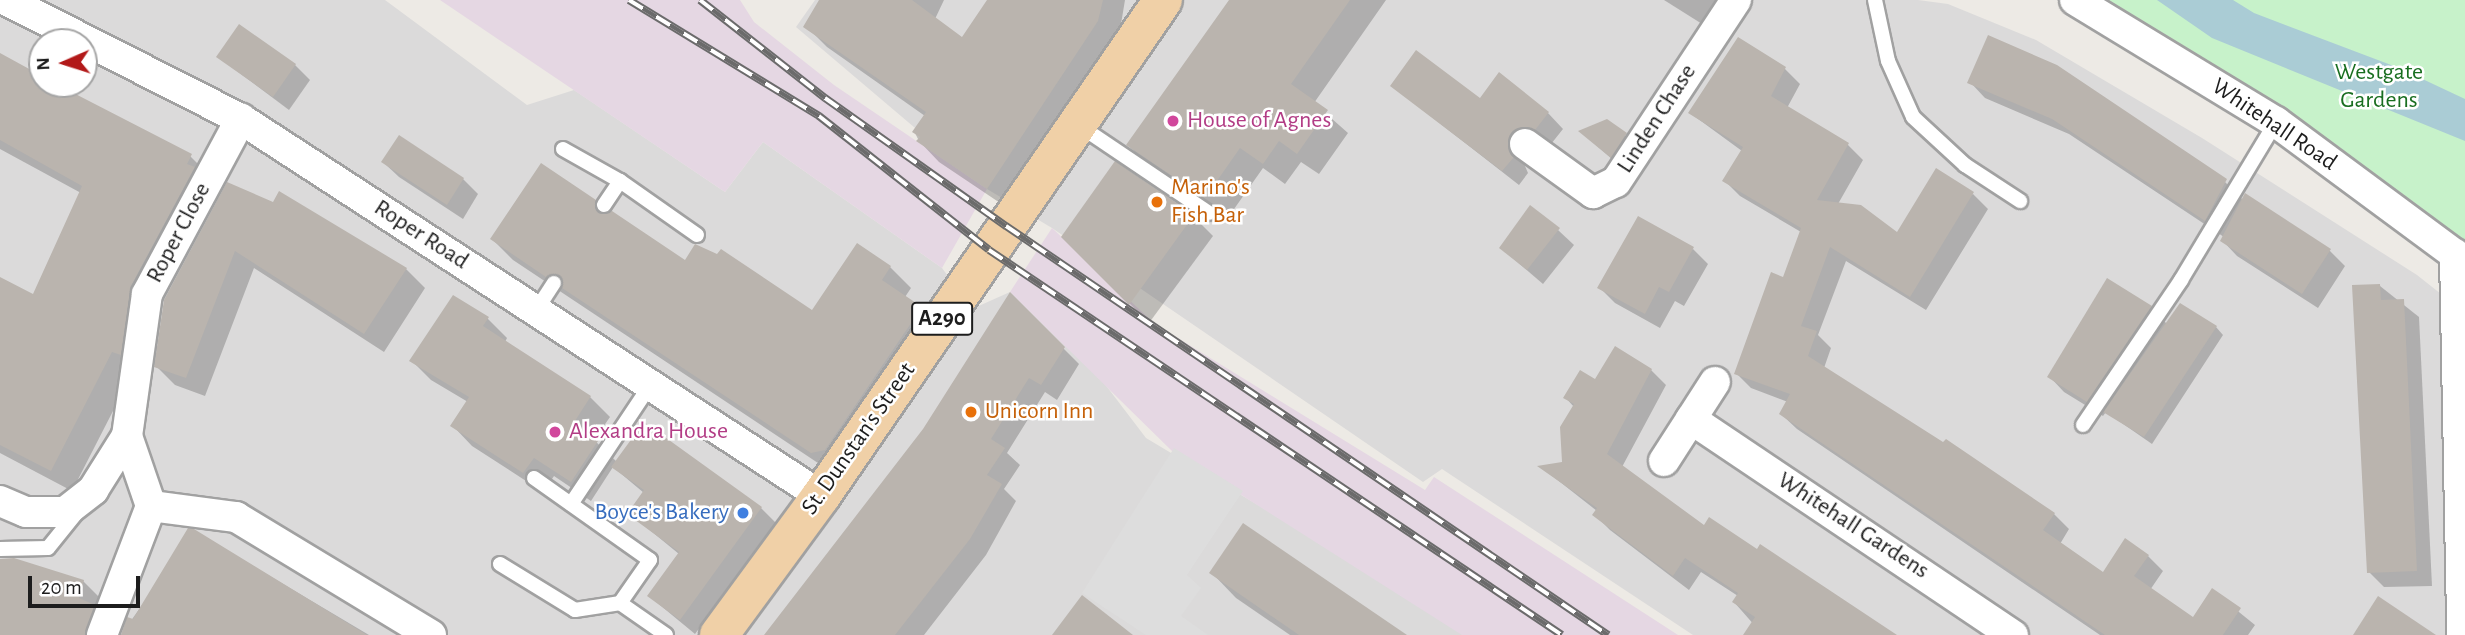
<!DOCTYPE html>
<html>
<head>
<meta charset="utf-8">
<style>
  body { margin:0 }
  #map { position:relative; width:2465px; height:635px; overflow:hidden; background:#edeae5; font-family:"Alegreya Sans",sans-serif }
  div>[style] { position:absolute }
  .residential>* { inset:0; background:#dbdada }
  .industrial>* { inset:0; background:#e5d7e3 }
  .park>* { inset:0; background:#c7f2ca }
  .parking>* { inset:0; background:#ddd }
  .water>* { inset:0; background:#aaccd5 }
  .shadow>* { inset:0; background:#0003 }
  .building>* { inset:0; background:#bab4ae }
  .roads { filter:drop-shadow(2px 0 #a1a1a1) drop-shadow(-2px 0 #a1a1a1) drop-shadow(0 2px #a1a1a1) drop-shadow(0 -2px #a1a1a1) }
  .service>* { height:14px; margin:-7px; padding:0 7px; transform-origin:7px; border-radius:7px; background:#fff }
  .minor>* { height:30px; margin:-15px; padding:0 15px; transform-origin:15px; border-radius:15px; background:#fff }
  .primary>* { height:38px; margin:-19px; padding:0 19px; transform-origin:19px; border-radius:19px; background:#f0d0a7 }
  .rail>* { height:8px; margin-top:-4px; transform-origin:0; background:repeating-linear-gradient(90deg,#fff 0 16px,#6b6b6b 0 32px); box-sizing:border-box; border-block:2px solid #6b6b6b }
  .dots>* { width:19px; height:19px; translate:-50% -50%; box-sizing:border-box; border:4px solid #fff; border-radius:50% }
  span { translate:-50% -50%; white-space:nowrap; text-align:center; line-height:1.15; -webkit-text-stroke:5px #fff; paint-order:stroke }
  .shield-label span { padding:2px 5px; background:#fff; border:2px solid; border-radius:5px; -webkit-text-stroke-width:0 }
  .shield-label { font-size:23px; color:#1d1d1d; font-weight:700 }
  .park-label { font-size:24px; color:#196e20 }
  .street-label { font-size:24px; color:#1d1d1d }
  .hotel-label { font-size:24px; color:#b23c85 }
  .left { translate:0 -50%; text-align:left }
  .food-label { font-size:24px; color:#c56008 }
  .shop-label { font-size:24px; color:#366cbe }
  .right { translate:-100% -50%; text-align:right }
  .north { position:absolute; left:28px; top:28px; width:70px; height:70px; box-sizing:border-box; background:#fff; border:2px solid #a5a5a5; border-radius:50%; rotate:267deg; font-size:19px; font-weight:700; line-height:28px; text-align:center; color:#1d1d1d }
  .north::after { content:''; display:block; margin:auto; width:24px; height:32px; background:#b21919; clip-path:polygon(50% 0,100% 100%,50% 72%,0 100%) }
  .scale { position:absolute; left:28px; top:576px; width:112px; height:32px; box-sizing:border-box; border:4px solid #1d1d1d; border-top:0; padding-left:9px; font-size:21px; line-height:24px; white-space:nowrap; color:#1d1d1d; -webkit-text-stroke:5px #fff; paint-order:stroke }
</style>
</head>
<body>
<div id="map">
  <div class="residential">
    <i style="clip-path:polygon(evenodd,0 0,385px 0,527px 105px,574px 90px,725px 192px,763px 142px,942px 268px,972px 309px,1010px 292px,1069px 337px,1146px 438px,1475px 635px,0 635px,0 0,42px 42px,84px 42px,84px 84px,42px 84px,42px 42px)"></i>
    <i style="clip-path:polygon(815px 0,1918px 0,1948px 4px,2036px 40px,2202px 138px,2417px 275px,2465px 313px,2465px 635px,1693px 635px,1442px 469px,1423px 482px,1052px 228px,987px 189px,796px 27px)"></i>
  </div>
  <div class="industrial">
    <i style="clip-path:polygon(440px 0,740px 0,754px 22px,834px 85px,987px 189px,942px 268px,763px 142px,725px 192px)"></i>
    <i style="clip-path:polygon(1052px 228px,1155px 324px,1425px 490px,1434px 477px,1678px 635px,1462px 635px,1172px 451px,1010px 292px)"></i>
  </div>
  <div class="park">
    <i style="clip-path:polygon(2075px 0,2465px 0,2465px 255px)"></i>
  </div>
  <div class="parking">
    <i style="clip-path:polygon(1174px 448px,1243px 491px,1187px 575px,1201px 588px,1181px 616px,1208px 635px,1146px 635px,1082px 593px)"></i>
  </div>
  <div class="water">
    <i style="clip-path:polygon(2157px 0,2233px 0,2254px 13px,2399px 68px,2465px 99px,2465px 141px,2212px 38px)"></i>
  </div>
  <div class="shadow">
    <i style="clip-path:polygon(821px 0,944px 0,935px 19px,963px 39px,989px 0,1125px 0,1118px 42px,1009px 209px,939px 162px,919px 141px,914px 131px,925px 116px,827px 47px,806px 26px)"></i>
    <i style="clip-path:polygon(1232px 0,1386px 0,1314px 103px,1348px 133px,1319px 174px,1301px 162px,1285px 184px,1263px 168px,1227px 219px,1150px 167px,1128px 145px)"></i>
    <i style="clip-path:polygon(1664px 0,1745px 0,1718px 34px)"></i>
    <i style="clip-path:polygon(1738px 40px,1785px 69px,1800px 84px,1787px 108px,1848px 145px,1863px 160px,1838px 204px,1898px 234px,1973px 194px,1988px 209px,1926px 310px,1846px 261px,1818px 335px,1831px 348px,1824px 368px,2054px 514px,2069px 529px,2060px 544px,2103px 574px,2148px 556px,2163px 571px,2150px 590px,2193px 619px,2213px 591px,2255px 625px,2248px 635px,2100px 635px,1797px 429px,1781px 414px,1788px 402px,1751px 388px,1736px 373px,1784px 279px,1801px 232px,1740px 196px,1725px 181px,1742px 151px,1690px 113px)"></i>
    <i style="clip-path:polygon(0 55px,42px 77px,42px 84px,55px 84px,190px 156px,211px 177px,152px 308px,133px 372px,72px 491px,0 453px,0 279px,34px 297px,81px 193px,0 149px)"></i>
    <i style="clip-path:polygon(218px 57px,295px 65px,310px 80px,289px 110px)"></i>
    <i style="clip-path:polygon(1970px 82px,2225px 182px,2243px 200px,2330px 251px,2345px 266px,2318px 308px,2237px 256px,2222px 240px,2224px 237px,2069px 134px,1985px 98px)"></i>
    <i style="clip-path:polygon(1392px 86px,1548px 113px,1563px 129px,1551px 144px,1542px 141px,1522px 159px,1528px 173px,1519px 185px)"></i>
    <i style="clip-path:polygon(1607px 121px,1641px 150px,1627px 172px,1581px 132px)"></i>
    <i style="clip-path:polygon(383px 162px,463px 179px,478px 194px,463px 219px,399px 177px)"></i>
    <i style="clip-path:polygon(1116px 164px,1193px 216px,1213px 236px,1149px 323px,1063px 237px)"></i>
    <i style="clip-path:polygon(228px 184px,406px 269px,425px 288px,384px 352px,254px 268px,205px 396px,175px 385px,156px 366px)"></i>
    <i style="clip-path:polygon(595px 201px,685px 262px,812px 312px,857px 245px,890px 267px,911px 288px,905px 297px,941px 329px,833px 473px,513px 260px,492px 239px)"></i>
    <i style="clip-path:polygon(1558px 230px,1574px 245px,1543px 284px,1501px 248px)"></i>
    <i style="clip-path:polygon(1693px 249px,1708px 264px,1684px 306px,1675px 301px,1660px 328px,1615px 303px,1599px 287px)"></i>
    <i style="clip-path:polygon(2380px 286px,2419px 317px,2432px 586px,2384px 587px,2369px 572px)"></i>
    <i style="clip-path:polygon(1010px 295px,1079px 364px,1057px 400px,1045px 392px,1007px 453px,1020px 465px,1004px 489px,1016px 501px,986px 555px,924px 635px,766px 635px,924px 430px)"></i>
    <i style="clip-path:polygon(2151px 308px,2167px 324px,2216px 327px,2223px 335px,2152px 444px,2106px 412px,2103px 416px,2064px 392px,2049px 376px)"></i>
    <i style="clip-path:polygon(487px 318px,507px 338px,505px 342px,590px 397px,610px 417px,594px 440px,617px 462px,761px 508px,776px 523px,695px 634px,649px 596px,679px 554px,629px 513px,644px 493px,613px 467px,591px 501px,554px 476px,543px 492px,472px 446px,453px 426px,468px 402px,431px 380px,411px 360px)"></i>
    <i style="clip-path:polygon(1651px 370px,1666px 385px,1622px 467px,1704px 527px,1893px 635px,1763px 635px,1734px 602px,1738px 596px,1701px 572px,1689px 590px,1610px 530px,1594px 514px,1597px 511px,1541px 467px,1564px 463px,1574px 407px,1565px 397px,1596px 382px)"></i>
    <i style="clip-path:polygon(194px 531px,369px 635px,121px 635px)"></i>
    <i style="clip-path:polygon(0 560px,83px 581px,104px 602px,113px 635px,0 635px)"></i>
    <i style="clip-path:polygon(1212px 573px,1404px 635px,1290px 635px,1236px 598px)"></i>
  </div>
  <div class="building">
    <i style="clip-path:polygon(819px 0,912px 0,962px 37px,987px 0,1103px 0,1098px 21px,987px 189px,916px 141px,920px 137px,912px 132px,926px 112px,803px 27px)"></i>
    <i style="clip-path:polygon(1229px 0,1350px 0,1291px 84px,1328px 110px,1297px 154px,1279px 141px,1263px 164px,1240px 148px,1205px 198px,1126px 145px)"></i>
    <i style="clip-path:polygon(239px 24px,296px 64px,273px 97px,216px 57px)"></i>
    <i style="clip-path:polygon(1988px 35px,2057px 65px,2227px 179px,2205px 221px,2052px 119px,1967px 83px)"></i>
    <i style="clip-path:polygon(1738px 37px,1786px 67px,1771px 96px,1849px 143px,1817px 200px,1861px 205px,1897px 232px,1936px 168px,1974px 192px,1910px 297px,1830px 247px,1801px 326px,1817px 331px,1808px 356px,1943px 442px,1946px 439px,2055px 513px,2043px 530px,2103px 572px,2125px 538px,2149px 555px,2134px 576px,2193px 617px,2212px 588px,2241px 608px,2223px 635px,2105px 635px,1779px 414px,1790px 394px,1734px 374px,1771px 272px,1783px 277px,1801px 228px,1722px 181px,1743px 147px,1688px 113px)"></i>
    <i style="clip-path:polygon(1416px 50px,1480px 98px,1499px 72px,1549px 112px,1535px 130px,1526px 127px,1511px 133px,1508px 143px,1514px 157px,1502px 171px,1390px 86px)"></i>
    <i style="clip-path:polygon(0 53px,42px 76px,42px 84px,56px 84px,192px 154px,187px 164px,195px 167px,131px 286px,121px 355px,112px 352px,51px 471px,0 445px,0 277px,33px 294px,82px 186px,0 140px)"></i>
    <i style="clip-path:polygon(1607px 119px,1627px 133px,1611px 158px,1578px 131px)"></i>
    <i style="clip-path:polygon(399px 135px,464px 178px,447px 205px,381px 162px)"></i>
    <i style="clip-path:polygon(1115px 161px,1194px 215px,1129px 305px,1061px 237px)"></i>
    <i style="clip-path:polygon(541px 163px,596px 200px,598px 213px,612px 211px,685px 260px,695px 244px,717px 254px,721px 249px,812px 310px,857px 243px,891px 266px,882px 280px,922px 307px,825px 450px,811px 453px,562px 288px,560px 275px,546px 277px,490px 239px)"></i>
    <i style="clip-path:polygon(227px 182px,273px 202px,279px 191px,407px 268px,364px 334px,235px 251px,186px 378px,154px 367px,164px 300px)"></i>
    <i style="clip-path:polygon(2245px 193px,2331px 249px,2302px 294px,2220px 241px)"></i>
    <i style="clip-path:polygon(1530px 205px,1560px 228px,1527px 270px,1499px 248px)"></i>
    <i style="clip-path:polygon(1638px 216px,1694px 247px,1669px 292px,1659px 287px,1645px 314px,1597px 288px)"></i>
    <i style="clip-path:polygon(2107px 278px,2152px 306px,2087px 402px,2047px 377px)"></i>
    <i style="clip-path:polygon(2380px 284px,2381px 300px,2404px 299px,2417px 571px,2367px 573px,2352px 285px)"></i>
    <i style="clip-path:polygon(1010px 292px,1065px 347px,1041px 385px,1029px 378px,991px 439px,1005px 448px,987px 475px,1002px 484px,970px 539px,895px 635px,764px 635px,923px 429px)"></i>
    <i style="clip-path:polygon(453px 295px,489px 317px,483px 326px,591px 396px,573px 424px,598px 441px,571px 482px,534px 458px,523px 473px,450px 426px,469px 397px,409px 361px)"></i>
    <i style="clip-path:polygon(2180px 303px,2217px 326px,2144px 437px,2103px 412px)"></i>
    <i style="clip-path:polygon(1615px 346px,1652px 369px,1607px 454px,1704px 525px,1709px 517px,1757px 549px,1760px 544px,1897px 635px,1743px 635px,1755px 617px,1732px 602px,1738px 593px,1685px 558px,1673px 576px,1592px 515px,1597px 508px,1537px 466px,1562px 462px,1560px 427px,1574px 404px,1563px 398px,1580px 370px,1595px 379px)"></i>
    <i style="clip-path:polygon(644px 422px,762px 507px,680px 620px,647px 596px,679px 552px,627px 514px,644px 490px,611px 467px)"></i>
    <i style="clip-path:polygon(1243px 523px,1407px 635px,1299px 635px,1209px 573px)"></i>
    <i style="clip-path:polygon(188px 528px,194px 529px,367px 635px,121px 635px,127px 617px,133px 619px)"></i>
    <i style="clip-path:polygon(14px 558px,84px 580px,79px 598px,95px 605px,85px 635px,0 635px,0 559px)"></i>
    <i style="clip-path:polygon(1082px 595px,1133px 635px,1052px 635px)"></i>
    <i style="clip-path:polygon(2378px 596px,2436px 635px,2353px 635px)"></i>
  </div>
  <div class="roads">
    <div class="service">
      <i style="left:1875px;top:0;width:62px;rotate:78deg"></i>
      <i style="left:1888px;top:61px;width:61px;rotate:65.9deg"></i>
      <i style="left:1913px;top:117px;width:71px;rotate:42.7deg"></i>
      <i style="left:1965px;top:165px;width:66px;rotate:33.2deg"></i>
      <i style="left:1077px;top:124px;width:159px;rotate:34deg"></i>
      <i style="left:563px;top:149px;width:65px;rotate:29.3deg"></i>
      <i style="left:620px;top:181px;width:94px;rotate:35deg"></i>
      <i style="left:604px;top:205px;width:29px;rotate:-56deg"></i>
      <i style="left:537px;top:309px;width:31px;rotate:-57deg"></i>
      <i style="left:2083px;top:425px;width:175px;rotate:-55.9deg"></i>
      <i style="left:2181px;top:280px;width:184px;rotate:-59deg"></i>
      <i style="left:534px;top:478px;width:142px;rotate:35.3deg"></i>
      <i style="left:650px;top:560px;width:52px;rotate:124.9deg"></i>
      <i style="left:571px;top:504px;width:144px;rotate:-56.3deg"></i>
      <i style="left:0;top:549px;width:48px;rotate:-1.2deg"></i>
      <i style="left:48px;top:548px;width:48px;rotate:-51deg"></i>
      <i style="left:500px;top:564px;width:88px;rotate:31.5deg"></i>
      <i style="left:575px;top:610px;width:46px;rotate:-8.8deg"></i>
      <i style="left:620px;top:603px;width:56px;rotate:34.8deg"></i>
    </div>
    <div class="minor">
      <i style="left:6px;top:0;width:263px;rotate:26.9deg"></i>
      <i style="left:241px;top:119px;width:692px;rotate:33.02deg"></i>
      <i style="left:2075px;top:0;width:235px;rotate:31.3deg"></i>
      <i style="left:2276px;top:122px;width:235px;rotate:36.5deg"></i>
      <i style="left:1525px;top:144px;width:84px;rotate:35.8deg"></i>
      <i style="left:1593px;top:193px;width:25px;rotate:-26deg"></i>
      <i style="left:1616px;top:182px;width:218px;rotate:-56.6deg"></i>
      <i style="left:2455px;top:254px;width:381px;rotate:88.9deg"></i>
      <i style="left:1691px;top:419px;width:388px;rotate:33.9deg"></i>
      <i style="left:1664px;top:461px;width:94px;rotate:-57.2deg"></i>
      <i style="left:0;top:501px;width:28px;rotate:23deg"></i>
      <i style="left:26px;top:512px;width:39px"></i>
      <i style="left:65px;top:512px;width:36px;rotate:-38deg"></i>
      <i style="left:93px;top:490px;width:64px;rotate:-57.8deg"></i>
      <i style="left:127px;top:436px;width:143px;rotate:-82deg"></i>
      <i style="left:147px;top:294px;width:199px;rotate:-61.8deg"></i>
      <i style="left:151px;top:506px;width:86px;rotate:7.4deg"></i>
      <i style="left:236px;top:517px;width:228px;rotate:31.2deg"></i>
      <i style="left:102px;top:635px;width:138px;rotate:-69.2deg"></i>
      <i style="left:151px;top:506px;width:74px;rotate:-108.9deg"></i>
    </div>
    <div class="primary">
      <i style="left:719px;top:635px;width:172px;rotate:-53.7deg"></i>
      <i style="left:821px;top:496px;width:602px;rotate:-55.41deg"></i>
    </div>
  </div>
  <div class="rail">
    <i style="left:629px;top:0;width:223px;rotate:31.4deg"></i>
    <i style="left:819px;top:116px;width:216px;rotate:38.2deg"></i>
    <i style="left:989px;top:250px;width:690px;rotate:33.9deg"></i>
    <i style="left:700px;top:0;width:159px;rotate:38.1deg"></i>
    <i style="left:825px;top:98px;width:222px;rotate:35.3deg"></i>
    <i style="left:1006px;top:226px;width:728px;rotate:34.19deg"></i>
  </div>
  <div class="dots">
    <i style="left:1173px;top:121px;background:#d1479c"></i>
    <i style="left:1157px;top:202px;background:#e8710a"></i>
    <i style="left:971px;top:412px;background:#e8710a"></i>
    <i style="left:555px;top:432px;background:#d1479c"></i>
    <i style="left:743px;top:513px;background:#3f7fe0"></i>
  </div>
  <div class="shield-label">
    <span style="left:942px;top:319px">A290</span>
  </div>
  <div class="park-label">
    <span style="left:2379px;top:87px">Westgate<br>Gardens</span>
  </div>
  <div class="street-label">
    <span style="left:1657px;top:119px;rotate:-57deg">Linden Chase</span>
    <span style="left:2274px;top:125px;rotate:34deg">Whitehall Road</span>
    <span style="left:179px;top:233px;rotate:-62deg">Roper Close</span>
    <span style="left:421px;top:235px;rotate:33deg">Roper Road</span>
    <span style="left:859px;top:439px;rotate:-55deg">St. Dunstan's Street</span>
    <span style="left:1853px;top:526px;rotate:33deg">Whitehall Gardens</span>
  </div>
  <div class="hotel-label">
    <span class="left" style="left:1187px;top:121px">House of Agnes</span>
    <span class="left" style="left:569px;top:432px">Alexandra House</span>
  </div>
  <div class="food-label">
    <span class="left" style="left:1171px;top:202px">Marino's<br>Fish Bar</span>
    <span class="left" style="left:985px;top:412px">Unicorn Inn</span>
  </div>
  <div class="shop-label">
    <span class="right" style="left:729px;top:513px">Boyce's Bakery</span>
  </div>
  <div class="north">N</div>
  <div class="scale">20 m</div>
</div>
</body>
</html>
